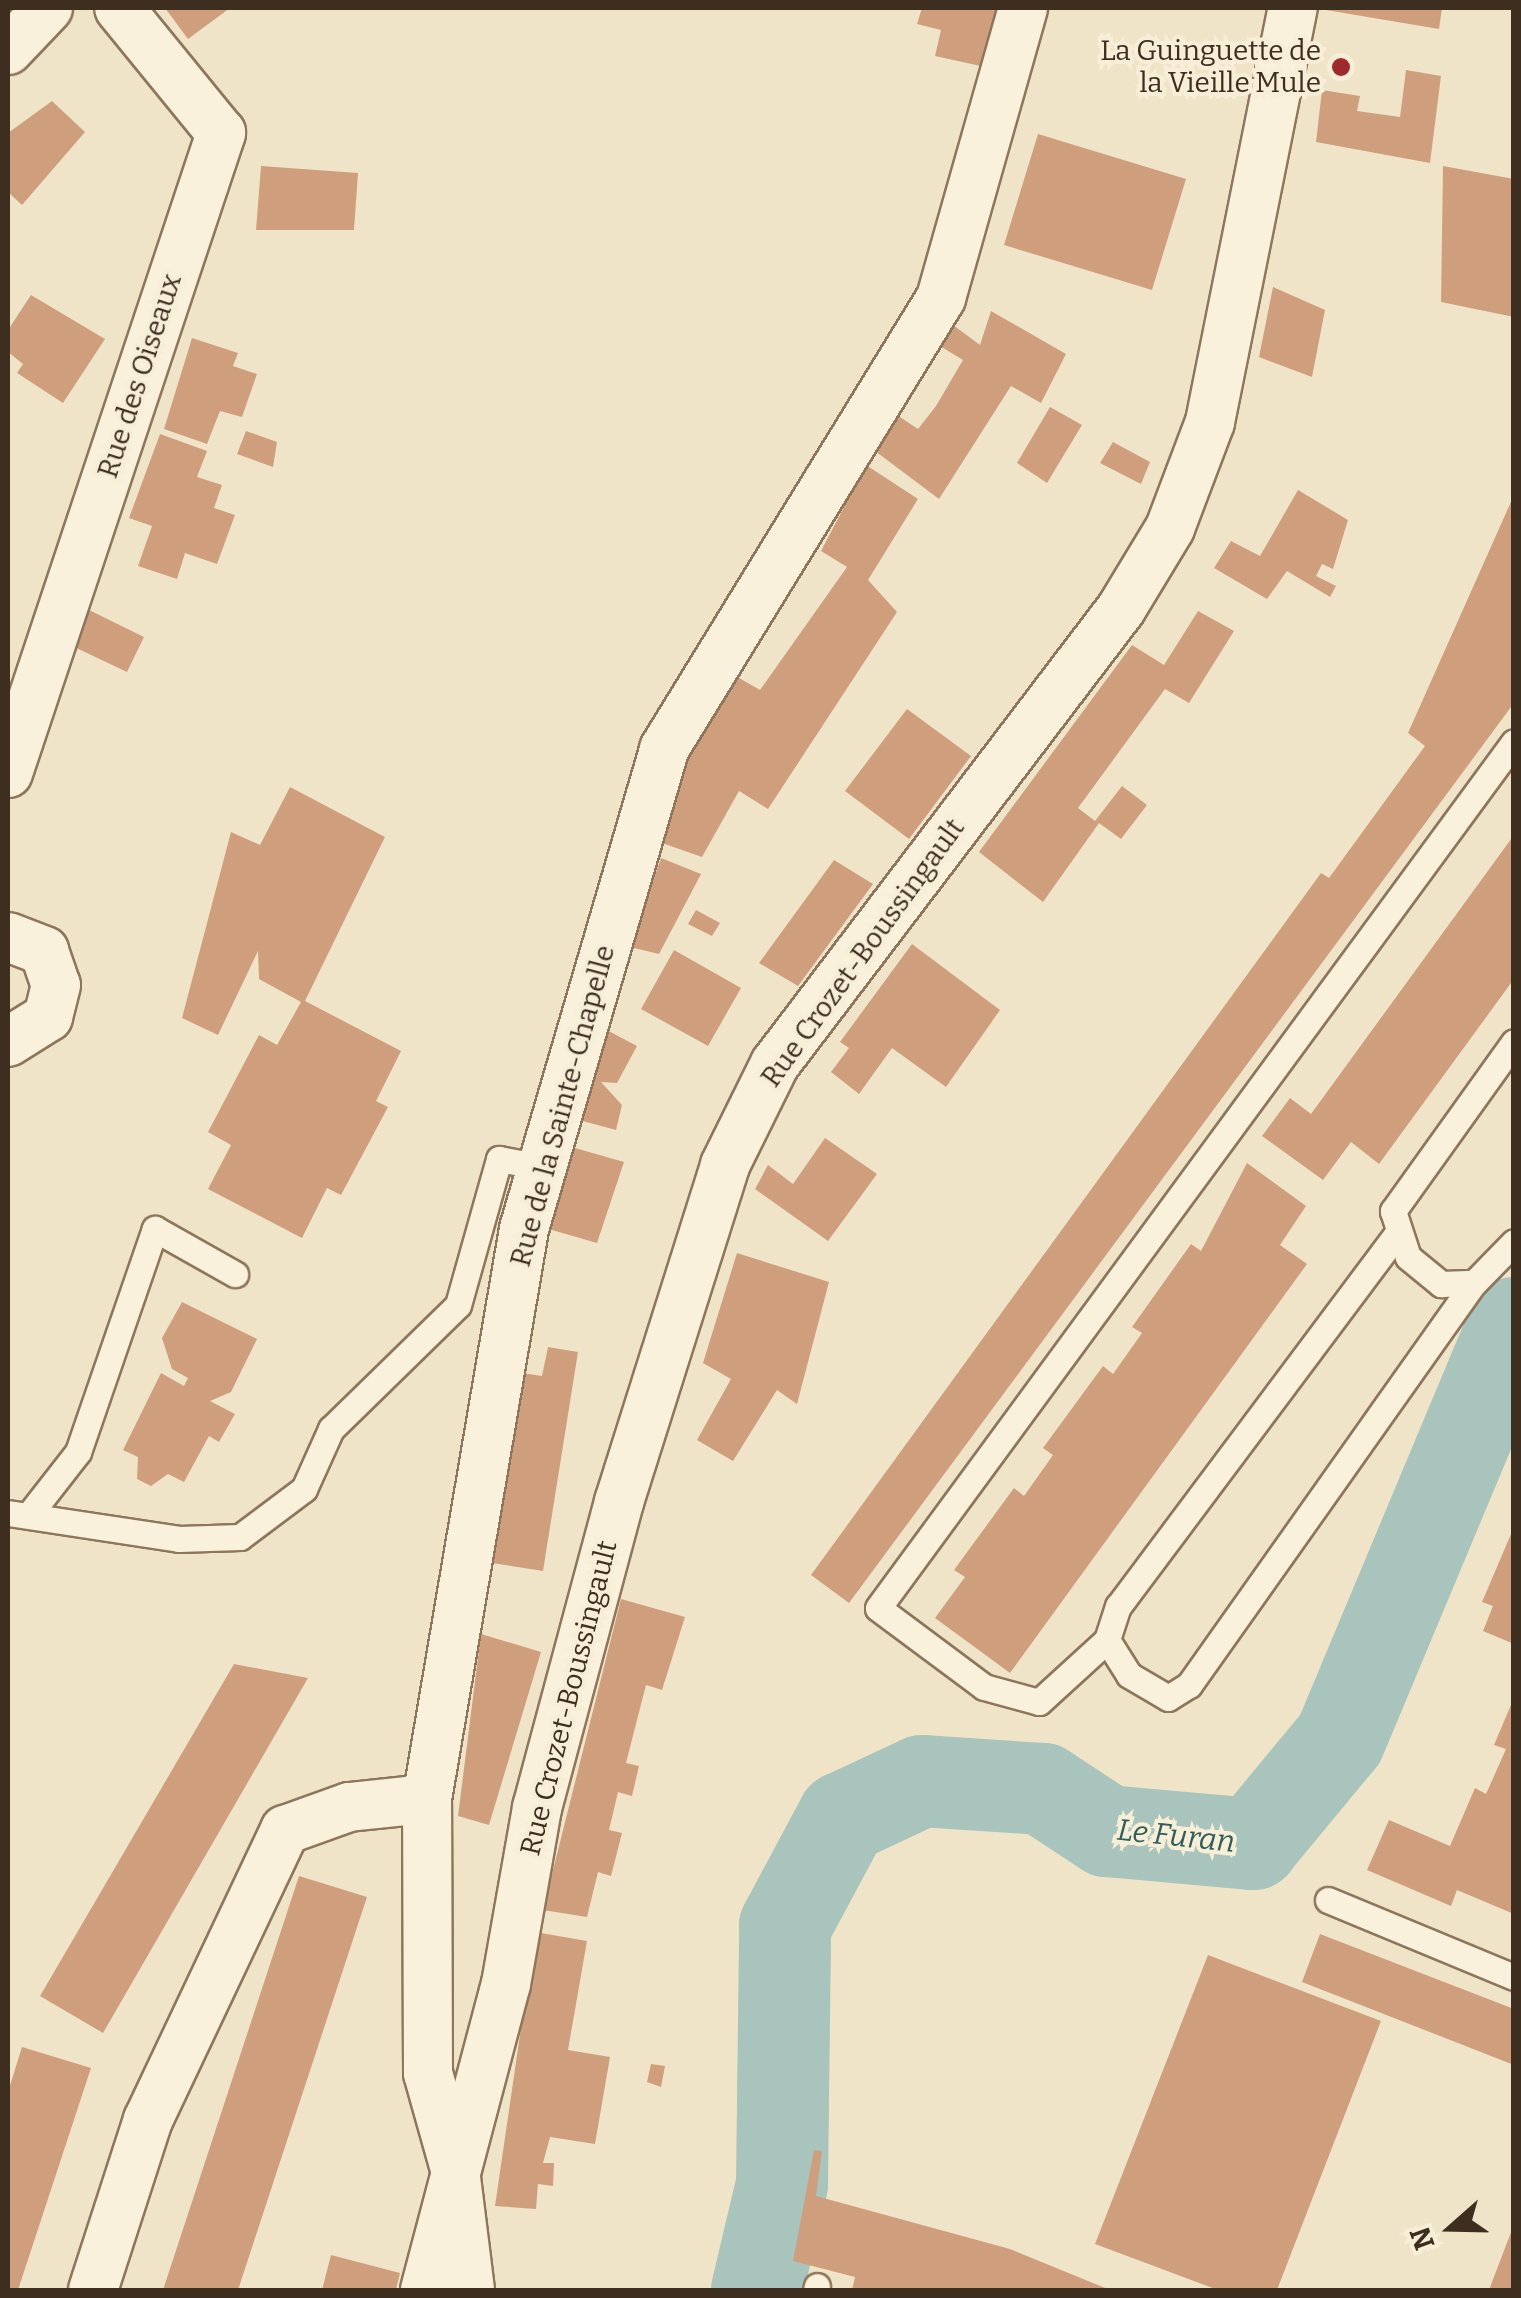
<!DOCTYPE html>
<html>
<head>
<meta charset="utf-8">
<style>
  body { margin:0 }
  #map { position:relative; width:1521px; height:2298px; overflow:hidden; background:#f0e4c8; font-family:Bitter,serif }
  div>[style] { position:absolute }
  .river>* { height:92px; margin:-46px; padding:0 46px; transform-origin:46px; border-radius:46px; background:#a9c4bc }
  .building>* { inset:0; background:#cf9f7d }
  .roads { filter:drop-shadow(2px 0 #8d765c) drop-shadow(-2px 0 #8d765c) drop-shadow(0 2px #8d765c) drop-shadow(0 -2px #8d765c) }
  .service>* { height:25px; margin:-12.5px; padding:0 12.5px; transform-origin:12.5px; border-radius:12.5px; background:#faf1dc }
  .minor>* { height:48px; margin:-24px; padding:0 24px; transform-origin:24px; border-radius:24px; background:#faf1dc }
  .dots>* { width:28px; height:28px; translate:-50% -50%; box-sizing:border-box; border:5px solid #f7eed8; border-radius:50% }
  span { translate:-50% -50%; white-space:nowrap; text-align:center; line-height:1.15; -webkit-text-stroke:8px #f7eed8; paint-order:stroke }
  .poi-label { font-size:28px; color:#3d2e20 }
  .right { translate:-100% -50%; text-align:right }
  .street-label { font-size:28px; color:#3d2e20 }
  .water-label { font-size:30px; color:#2f5d5a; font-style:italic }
  .frame { position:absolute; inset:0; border:10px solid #3d2e20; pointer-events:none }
  .north { position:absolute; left:1401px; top:2178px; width:100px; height:100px; -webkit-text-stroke:8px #f7eed8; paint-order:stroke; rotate:250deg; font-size:28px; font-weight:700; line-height:40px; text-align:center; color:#3d2e20 }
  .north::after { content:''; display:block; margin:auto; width:35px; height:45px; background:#3d2e20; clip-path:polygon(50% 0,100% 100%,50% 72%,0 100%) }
</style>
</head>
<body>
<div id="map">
  <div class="river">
    <i style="left:757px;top:2290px;width:109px;rotate:-76.7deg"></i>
    <i style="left:782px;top:2184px;width:258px;rotate:-89.3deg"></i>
    <i style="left:785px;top:1926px;width:123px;rotate:-61.8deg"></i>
    <i style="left:843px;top:1818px;width:87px;rotate:-25.1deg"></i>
    <i style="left:922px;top:1781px;width:121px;rotate:3.8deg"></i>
    <i style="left:1043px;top:1789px;width:77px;rotate:33.3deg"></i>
    <i style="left:1107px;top:1831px;width:147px;rotate:5.1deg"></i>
    <i style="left:1253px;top:1844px;width:136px;rotate:-50.4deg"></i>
    <i style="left:1340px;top:1739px;width:451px;rotate:-67.3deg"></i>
  </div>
  <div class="building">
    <i style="clip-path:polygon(165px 8px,230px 8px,188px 39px)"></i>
    <i style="clip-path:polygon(922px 8px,1000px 8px,985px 67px,935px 56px,941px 30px,917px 24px)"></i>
    <i style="clip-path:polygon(1442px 8px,1439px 29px,1320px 9px,1321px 8px)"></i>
    <i style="clip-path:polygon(1406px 70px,1441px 76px,1430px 163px,1316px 142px,1322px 90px,1360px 96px,1357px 111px,1400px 117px)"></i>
    <i style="clip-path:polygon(52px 101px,85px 132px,22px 205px,8px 192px,8px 133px)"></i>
    <i style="clip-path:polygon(1038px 134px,1186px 179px,1152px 290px,1004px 245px)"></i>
    <i style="clip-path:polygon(261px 166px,358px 173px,354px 230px,256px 230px)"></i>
    <i style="clip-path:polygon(1443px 166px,1514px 179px,1514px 317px,1441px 302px)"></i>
    <i style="clip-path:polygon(1273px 287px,1325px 310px,1312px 377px,1259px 357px)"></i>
    <i style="clip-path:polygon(31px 295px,105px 339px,63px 403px,17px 373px,23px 364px,8px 352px,8px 330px)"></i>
    <i style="clip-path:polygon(991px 311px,1066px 354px,1041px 403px,1011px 386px,939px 499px,875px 451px,897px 415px,918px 429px,936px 406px,963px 360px,940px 346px,953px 325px,980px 345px)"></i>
    <i style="clip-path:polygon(192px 338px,238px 353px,233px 366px,257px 374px,242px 417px,220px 411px,207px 444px,164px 429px)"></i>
    <i style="clip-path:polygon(1050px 407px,1082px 425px,1047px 483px,1017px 463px)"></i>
    <i style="clip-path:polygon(246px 431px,277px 442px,273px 467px,237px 454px)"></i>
    <i style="clip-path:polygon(160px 434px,207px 451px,197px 477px,222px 485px,214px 508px,235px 515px,217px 564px,185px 553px,177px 579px,138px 566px,152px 526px,129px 518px)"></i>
    <i style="clip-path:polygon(1113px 442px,1150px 462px,1141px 484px,1100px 463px)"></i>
    <i style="clip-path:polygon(866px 465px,918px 499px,868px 580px,897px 612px,768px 809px,739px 791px,702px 857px,662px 843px,688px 748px,734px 675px,760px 690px,847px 567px,821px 551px)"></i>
    <i style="clip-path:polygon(1298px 490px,1348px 520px,1333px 569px,1322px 564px,1316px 576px,1336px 586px,1330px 597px,1287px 571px,1267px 599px,1214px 568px,1231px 541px,1260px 556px)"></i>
    <i style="clip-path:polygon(1514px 495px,1514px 703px,849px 1603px,811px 1575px,1321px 873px,1329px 878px,1425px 746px,1408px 733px)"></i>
    <i style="clip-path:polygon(87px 609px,144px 637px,127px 672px,70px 645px)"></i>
    <i style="clip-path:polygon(1198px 611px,1234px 631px,1189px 703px,1165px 689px,1078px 808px,1095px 821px,1122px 786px,1147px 805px,1121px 839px,1099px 823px,1043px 902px,979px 852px,1132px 645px,1164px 665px)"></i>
    <i style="clip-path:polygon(907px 709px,971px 756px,909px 839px,845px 791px)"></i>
    <i style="clip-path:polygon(290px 787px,385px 837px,305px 1001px,401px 1051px,376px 1101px,388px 1107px,341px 1195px,327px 1188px,302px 1238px,208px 1189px,231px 1145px,208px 1132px,259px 1035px,277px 1045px,301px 1002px,259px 979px,258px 951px,218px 1035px,182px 1018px,231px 832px,260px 845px)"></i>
    <i style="clip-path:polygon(1514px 835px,1514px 979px,1379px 1164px,1351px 1142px,1323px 1180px,1262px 1136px,1290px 1098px,1311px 1114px)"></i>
    <i style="clip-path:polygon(661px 858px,701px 874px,659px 954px,630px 947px)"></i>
    <i style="clip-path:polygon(834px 860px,873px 884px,798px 986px,759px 963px)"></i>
    <i style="clip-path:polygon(696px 910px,720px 923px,712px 936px,688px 924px)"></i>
    <i style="clip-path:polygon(912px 944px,1000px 1010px,946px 1087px,892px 1048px,859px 1094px,831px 1072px,849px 1048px,840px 1042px)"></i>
    <i style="clip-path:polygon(674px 950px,741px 988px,708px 1046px,641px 1009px)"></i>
    <i style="clip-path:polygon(603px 1028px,637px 1046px,617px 1083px,601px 1082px,622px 1105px,616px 1130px,575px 1119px)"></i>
    <i style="clip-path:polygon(825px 1138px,877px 1174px,828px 1241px,755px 1189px,768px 1165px,793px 1184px)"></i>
    <i style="clip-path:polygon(568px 1146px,624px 1162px,597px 1243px,545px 1228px)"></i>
    <i style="clip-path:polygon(1247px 1163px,1306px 1206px,1280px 1245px,1307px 1264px,1010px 1673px,935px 1618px,965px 1577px,954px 1570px,1014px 1488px,1024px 1496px,1053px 1455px,1043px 1448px,1103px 1366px,1113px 1374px,1142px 1333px,1132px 1327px,1191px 1244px,1201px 1251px)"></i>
    <i style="clip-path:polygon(737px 1253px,829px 1282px,797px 1404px,777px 1390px,733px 1461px,697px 1440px,731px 1379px,703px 1363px)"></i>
    <i style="clip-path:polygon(182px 1302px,257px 1339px,231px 1392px,210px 1401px,235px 1414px,219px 1442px,209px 1436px,184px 1482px,168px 1474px,151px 1486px,137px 1479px,138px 1457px,123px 1450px,161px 1373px,184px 1386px,188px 1378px,172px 1369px,162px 1338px)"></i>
    <i style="clip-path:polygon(548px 1347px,578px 1352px,543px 1571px,492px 1563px,522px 1373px,542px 1376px)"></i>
    <i style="clip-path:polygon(1511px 1534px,1514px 1535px,1514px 1644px,1483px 1631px,1493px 1606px,1482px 1602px)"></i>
    <i style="clip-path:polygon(621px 1599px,685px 1617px,662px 1690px,646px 1685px,626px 1763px,639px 1766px,632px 1796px,618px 1792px,609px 1830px,622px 1833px,611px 1876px,598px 1872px,587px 1917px,543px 1910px)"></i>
    <i style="clip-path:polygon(481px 1634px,541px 1652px,489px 1825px,458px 1816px)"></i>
    <i style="clip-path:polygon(234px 1664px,308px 1678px,103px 2033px,40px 1996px)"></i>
    <i style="clip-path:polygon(1513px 1700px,1514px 1914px,1457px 1890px,1451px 1906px,1367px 1870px,1389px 1820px,1450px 1846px,1475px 1788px,1486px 1794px,1506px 1749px,1494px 1745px)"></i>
    <i style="clip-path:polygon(299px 1876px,367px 1897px,238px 2290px,163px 2290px)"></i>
    <i style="clip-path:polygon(535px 1932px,587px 1941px,568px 2050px,610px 2057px,595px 2144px,550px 2137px,543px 2163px,554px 2163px,553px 2186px,538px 2184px,536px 2209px,495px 2206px)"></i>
    <i style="clip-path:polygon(1320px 1934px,1514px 2009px,1514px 2065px,1302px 1982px)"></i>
    <i style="clip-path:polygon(1208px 1955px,1381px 2021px,1277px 2290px,1218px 2290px,1095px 2244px)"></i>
    <i style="clip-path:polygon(22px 2047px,91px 2068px,18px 2290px,8px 2290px,8px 2092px)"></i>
    <i style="clip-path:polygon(651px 2064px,665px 2066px,661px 2087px,647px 2082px)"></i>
    <i style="clip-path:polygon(814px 2150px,822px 2151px,816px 2196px,1010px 2249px,1110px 2290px,852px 2290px,855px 2277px,793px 2261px)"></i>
    <i style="clip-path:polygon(1513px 2227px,1514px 2290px,1489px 2290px)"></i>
    <i style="clip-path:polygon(331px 2255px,400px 2273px,396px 2290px,322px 2290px)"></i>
  </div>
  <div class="roads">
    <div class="service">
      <i style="left:1514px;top:1042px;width:208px;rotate:125.6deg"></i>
      <i style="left:1393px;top:1211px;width:48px;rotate:71.9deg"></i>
      <i style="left:1408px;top:1257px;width:43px;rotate:39.3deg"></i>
      <i style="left:1441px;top:1284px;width:33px;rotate:-2deg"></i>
      <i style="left:1474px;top:1283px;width:57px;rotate:-45.7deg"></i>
      <i style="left:1396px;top:1235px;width:464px;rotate:126.8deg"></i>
      <i style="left:1118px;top:1606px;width:36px;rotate:108deg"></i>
      <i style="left:1107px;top:1640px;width:41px;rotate:57.8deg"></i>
      <i style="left:1129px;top:1675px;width:45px;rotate:30.5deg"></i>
      <i style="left:1168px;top:1698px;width:25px;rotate:-32deg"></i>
      <i style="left:1189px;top:1685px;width:493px;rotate:-54.7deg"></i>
      <i style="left:32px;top:1511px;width:75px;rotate:-52.1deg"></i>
      <i style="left:78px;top:1452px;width:236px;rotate:-71deg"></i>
      <i style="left:155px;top:1229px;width:92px;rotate:29.4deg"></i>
      <i style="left:8px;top:1513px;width:173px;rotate:8.6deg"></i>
      <i style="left:179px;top:1539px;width:61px;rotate:-1.9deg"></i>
      <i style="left:240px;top:1537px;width:80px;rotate:-36.9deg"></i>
      <i style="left:304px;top:1489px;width:66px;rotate:-65.8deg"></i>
      <i style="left:331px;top:1429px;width:177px;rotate:-44.3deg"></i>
      <i style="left:458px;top:1305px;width:152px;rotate:-74.3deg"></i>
      <i style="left:499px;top:1159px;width:43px;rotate:10.8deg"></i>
      <i style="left:1107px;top:1640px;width:92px;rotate:137.6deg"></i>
      <i style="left:1039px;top:1702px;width:57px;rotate:-164.7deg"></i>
      <i style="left:984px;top:1687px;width:132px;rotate:-143.3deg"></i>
      <i style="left:878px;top:1608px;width:1074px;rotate:-53.71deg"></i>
      <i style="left:1328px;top:1900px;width:201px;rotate:22.5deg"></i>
      <i style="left:816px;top:2290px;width:4px;rotate:-76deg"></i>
    </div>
    <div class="minor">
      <i style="left:8px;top:50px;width:58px;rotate:-46.4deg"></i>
      <i style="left:8px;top:773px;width:675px;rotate:-71.59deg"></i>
      <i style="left:221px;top:133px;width:161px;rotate:-129.2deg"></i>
      <i style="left:8px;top:937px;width:39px;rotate:21deg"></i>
      <i style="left:44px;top:951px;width:36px;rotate:71deg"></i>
      <i style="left:56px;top:985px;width:33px;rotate:104deg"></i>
      <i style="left:48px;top:1017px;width:47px;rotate:148deg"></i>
      <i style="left:93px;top:2290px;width:179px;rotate:-72.1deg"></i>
      <i style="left:148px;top:2120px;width:321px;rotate:-64.7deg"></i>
      <i style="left:285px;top:1830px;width:68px;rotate:-19.8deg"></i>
      <i style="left:349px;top:1807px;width:78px;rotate:-5.9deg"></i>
      <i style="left:425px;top:2290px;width:317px;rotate:-75.2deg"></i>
      <i style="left:506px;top:1984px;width:179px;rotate:-80deg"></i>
      <i style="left:537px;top:1808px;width:317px;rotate:-75deg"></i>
      <i style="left:619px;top:1502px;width:353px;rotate:-72.5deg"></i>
      <i style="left:725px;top:1165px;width:113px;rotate:-63.7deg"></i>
      <i style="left:775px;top:1064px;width:572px;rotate:-52.75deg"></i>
      <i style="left:1121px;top:609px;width:95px;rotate:-58.8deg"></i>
      <i style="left:1170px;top:528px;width:113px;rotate:-69.3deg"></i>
      <i style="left:1210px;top:422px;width:422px;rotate:-78.7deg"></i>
      <i style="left:470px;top:2290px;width:122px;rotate:-97.1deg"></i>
      <i style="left:455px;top:2169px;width:100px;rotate:-105.7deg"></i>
      <i style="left:428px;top:2073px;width:274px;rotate:-90.2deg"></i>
      <i style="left:427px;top:1799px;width:578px;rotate:-80.34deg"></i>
      <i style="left:524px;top:1229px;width:500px;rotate:-73.7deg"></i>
      <i style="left:664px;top:749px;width:529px;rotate:-58.44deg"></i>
      <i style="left:941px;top:298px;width:301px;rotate:-74.2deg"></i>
    </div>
  </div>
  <div class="dots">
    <i style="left:1341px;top:67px;background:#9e2a2b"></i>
  </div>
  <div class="poi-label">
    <span class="right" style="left:1321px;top:67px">La Guinguette de<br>la Vieille Mule</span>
  </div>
  <div class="street-label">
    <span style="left:140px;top:376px;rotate:-72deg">Rue des Oiseaux</span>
    <span style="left:863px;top:953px;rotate:-54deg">Rue Crozet-Boussingault</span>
    <span style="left:563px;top:1106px;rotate:-75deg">Rue de la Sainte-Chapelle</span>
    <span style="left:569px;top:1698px;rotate:-76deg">Rue Crozet-Boussingault</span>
  </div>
  <div class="water-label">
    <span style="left:1176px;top:1836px;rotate:6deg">Le Furan</span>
  </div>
  <div class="frame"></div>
  <div class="north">N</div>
</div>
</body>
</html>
